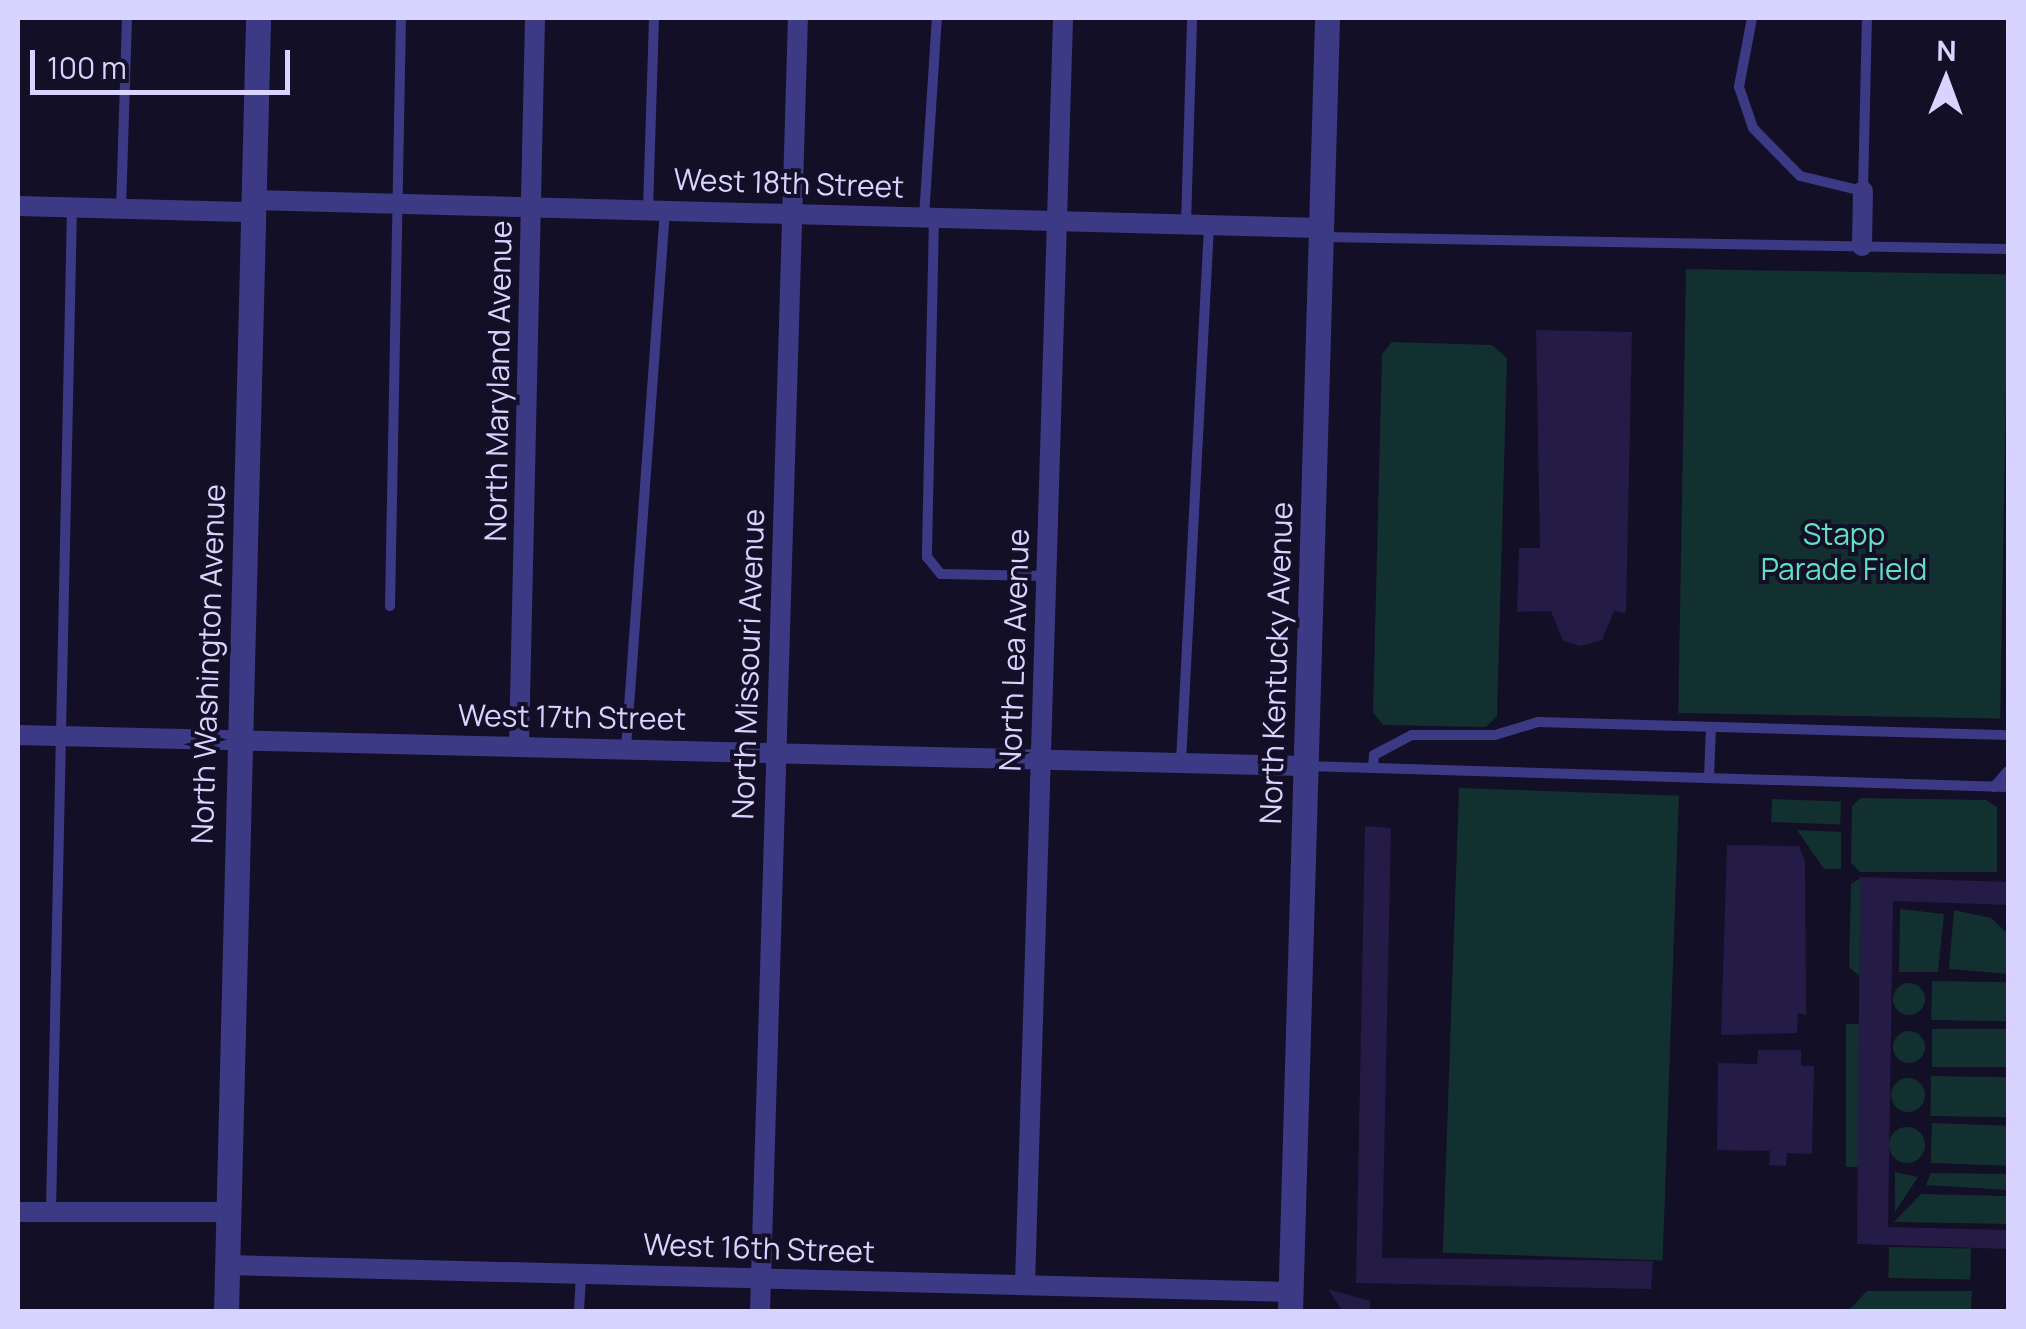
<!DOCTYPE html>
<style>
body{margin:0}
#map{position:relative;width:2026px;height:1329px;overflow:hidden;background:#130f26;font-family:Manrope,sans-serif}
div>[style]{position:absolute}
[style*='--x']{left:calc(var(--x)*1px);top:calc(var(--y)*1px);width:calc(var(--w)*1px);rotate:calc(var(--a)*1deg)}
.green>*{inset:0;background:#12302f;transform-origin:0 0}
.round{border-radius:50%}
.building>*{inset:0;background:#241b47}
.service>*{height:10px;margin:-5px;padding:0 5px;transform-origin:5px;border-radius:5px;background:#3d3a85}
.minor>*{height:20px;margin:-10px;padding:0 10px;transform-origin:10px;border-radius:10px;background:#3d3a85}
.tertiary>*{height:25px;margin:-12.5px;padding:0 12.5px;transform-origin:12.5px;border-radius:12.5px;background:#3d3a85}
span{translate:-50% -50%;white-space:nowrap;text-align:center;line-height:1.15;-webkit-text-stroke:8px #130f26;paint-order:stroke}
.street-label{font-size:30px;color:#d9d4ff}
.park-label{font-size:30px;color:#5fe0c0}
.frame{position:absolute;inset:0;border:20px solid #d9d4ff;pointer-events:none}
.north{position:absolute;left:1896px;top:30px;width:100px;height:100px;-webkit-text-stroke:8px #130f26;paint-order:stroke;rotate:1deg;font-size:28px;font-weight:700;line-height:40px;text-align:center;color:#d9d4ff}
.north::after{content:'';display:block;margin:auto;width:35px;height:45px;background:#d9d4ff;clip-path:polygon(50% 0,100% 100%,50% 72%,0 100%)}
.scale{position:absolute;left:30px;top:50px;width:260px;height:45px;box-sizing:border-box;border:5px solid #d9d4ff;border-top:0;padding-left:12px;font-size:30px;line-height:35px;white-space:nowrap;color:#d9d4ff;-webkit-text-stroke:8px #130f26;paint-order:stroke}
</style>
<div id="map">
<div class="green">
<i style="left:1686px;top:269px;width:322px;height:444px;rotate:1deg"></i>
<i style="clip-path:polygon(1392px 342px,1492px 345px,1507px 358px,1497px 716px,1486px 727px,1383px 725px,1373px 712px,1382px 354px)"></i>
<i style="left:1459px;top:788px;width:220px;height:465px;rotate:2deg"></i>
<i style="clip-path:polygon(1861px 798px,1986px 800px,1997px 807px,1997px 872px,1860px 872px,1851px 863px,1852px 806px)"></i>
<i style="left:1772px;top:799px;width:69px;height:23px;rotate:2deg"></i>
<i style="clip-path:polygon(1797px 830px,1841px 832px,1841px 869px,1824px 869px)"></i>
<i style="clip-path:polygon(1862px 877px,1876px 878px,1872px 987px,1849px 967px,1851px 884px)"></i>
<i style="clip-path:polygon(1900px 909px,1944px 914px,1938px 972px,1899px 972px)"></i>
<i style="clip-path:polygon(1954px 910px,1991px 918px,2008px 934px,2008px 974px,1949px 969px)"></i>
<i style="left:1932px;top:981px;width:76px;height:39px;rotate:1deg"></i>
<i class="round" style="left:1893px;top:983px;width:32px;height:32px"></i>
<i style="left:1859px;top:1024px;width:143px;height:13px;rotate:90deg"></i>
<i style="left:1932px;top:1029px;width:76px;height:38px"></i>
<i class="round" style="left:1893px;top:1031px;width:32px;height:32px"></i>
<i style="left:1931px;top:1076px;width:77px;height:40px;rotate:1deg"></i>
<i class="round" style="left:1891px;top:1078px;width:34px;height:34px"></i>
<i style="left:1932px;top:1123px;width:76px;height:40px;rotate:2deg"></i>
<i class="round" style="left:1889px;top:1127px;width:36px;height:36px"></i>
<i style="clip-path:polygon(1895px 1172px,1918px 1177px,1895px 1212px)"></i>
<i style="clip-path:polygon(2008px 1174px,2008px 1190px,1926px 1185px,1931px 1173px)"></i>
<i style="clip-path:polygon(1921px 1194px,2008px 1196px,2008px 1224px,1894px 1222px)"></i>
<i style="left:1889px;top:1247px;width:82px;height:31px;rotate:1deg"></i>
<i style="clip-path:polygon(1867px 1291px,1972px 1291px,1971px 1311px,1848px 1311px)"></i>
</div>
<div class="building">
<i style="clip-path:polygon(1536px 330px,1632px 332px,1626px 613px,1614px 611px,1602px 640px,1581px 646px,1563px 641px,1551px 611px,1517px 612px,1519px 548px,1540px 548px)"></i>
<i style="clip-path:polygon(1365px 826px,1391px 828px,1382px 1258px,1653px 1261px,1651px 1289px,1356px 1283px)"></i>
<i style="clip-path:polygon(1727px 845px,1799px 846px,1805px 861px,1806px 1015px,1798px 1013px,1797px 1033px,1721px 1035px)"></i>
<i style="clip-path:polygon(1860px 877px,2008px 882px,2008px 905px,1893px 901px,1888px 1227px,2008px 1230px,2008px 1249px,1857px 1244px)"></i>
<i style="clip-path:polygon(1758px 1050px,1801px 1050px,1801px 1066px,1814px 1066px,1812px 1154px,1787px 1153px,1786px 1166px,1769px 1165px,1770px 1151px,1717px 1150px,1718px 1063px,1757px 1064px)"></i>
<i style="clip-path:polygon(1328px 1289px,1370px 1301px,1370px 1312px,1343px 1312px)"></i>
</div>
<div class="service">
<i style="--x:1752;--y:18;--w:70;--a:100.7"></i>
<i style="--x:1739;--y:87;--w:43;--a:71.1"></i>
<i style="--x:1753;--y:128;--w:67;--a:45.6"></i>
<i style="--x:1800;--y:176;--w:65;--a:13.4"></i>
<i style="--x:1863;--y:191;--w:173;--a:-88.7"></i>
<i style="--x:121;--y:209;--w:191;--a:-88.2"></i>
<i style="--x:648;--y:209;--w:191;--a:-88.2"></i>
<i style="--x:924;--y:217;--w:199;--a:-86.3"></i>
<i style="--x:934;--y:217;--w:340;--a:91.2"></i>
<i style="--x:927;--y:557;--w:22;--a:51"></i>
<i style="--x:941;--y:574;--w:105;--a:1.1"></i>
<i style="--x:1186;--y:224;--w:206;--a:-88.3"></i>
<i style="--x:1323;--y:237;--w:685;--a:1"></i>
<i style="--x:390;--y:606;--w:588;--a:-88.93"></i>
<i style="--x:626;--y:748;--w:538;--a:-85.85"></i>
<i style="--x:1181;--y:762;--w:537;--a:-87.01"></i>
<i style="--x:1306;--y:766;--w:702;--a:1.71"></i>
<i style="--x:1373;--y:768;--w:13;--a:-86"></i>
<i style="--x:1374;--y:755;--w:43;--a:-27.8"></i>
<i style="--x:1412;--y:735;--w:83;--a:0"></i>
<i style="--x:1495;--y:735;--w:45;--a:-16.8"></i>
<i style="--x:1538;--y:722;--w:470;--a:1.6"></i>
<i style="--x:1709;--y:778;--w:51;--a:-87.8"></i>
<i style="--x:1994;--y:787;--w:21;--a:-49"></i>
<i style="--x:51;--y:1211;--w:1004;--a:-88.8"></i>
<i style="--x:579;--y:1312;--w:38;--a:-87"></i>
</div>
<div class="minor">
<i style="--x:253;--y:200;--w:1069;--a:1.5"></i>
<i style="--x:18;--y:206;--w:235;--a:1.5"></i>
<i style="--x:1862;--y:246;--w:55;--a:-89"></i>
<i style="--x:18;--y:735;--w:1287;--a:1.38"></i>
<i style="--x:519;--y:746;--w:728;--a:-88.74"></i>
<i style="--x:18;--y:1212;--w:209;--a:0"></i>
<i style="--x:227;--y:1265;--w:1063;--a:1.45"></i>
<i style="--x:1025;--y:1285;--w:1268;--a:-88.28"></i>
<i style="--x:760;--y:1312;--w:1295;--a:-88.32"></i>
</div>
<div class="tertiary">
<i style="--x:226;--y:1312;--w:1294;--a:-88.58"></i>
<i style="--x:1290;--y:1312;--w:1295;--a:-88.36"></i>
</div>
<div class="street-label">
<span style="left:789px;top:183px;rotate:2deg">West 18th Street</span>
<span style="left:498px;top:381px;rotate:-89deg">North Maryland Avenue</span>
<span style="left:1014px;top:650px;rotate:-88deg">North Lea Avenue</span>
<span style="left:1276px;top:663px;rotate:-88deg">North Kentucky Avenue</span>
<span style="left:208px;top:664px;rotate:-88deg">North Washington Avenue</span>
<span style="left:748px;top:664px;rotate:-88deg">North Missouri Avenue</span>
<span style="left:572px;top:717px;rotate:1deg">West 17th Street</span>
<span style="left:759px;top:1248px;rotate:2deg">West 16th Street</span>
</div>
<div class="park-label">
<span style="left:1844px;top:551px">Stapp<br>Parade Field</span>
</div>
<div class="frame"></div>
<div class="north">N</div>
<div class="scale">100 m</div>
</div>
